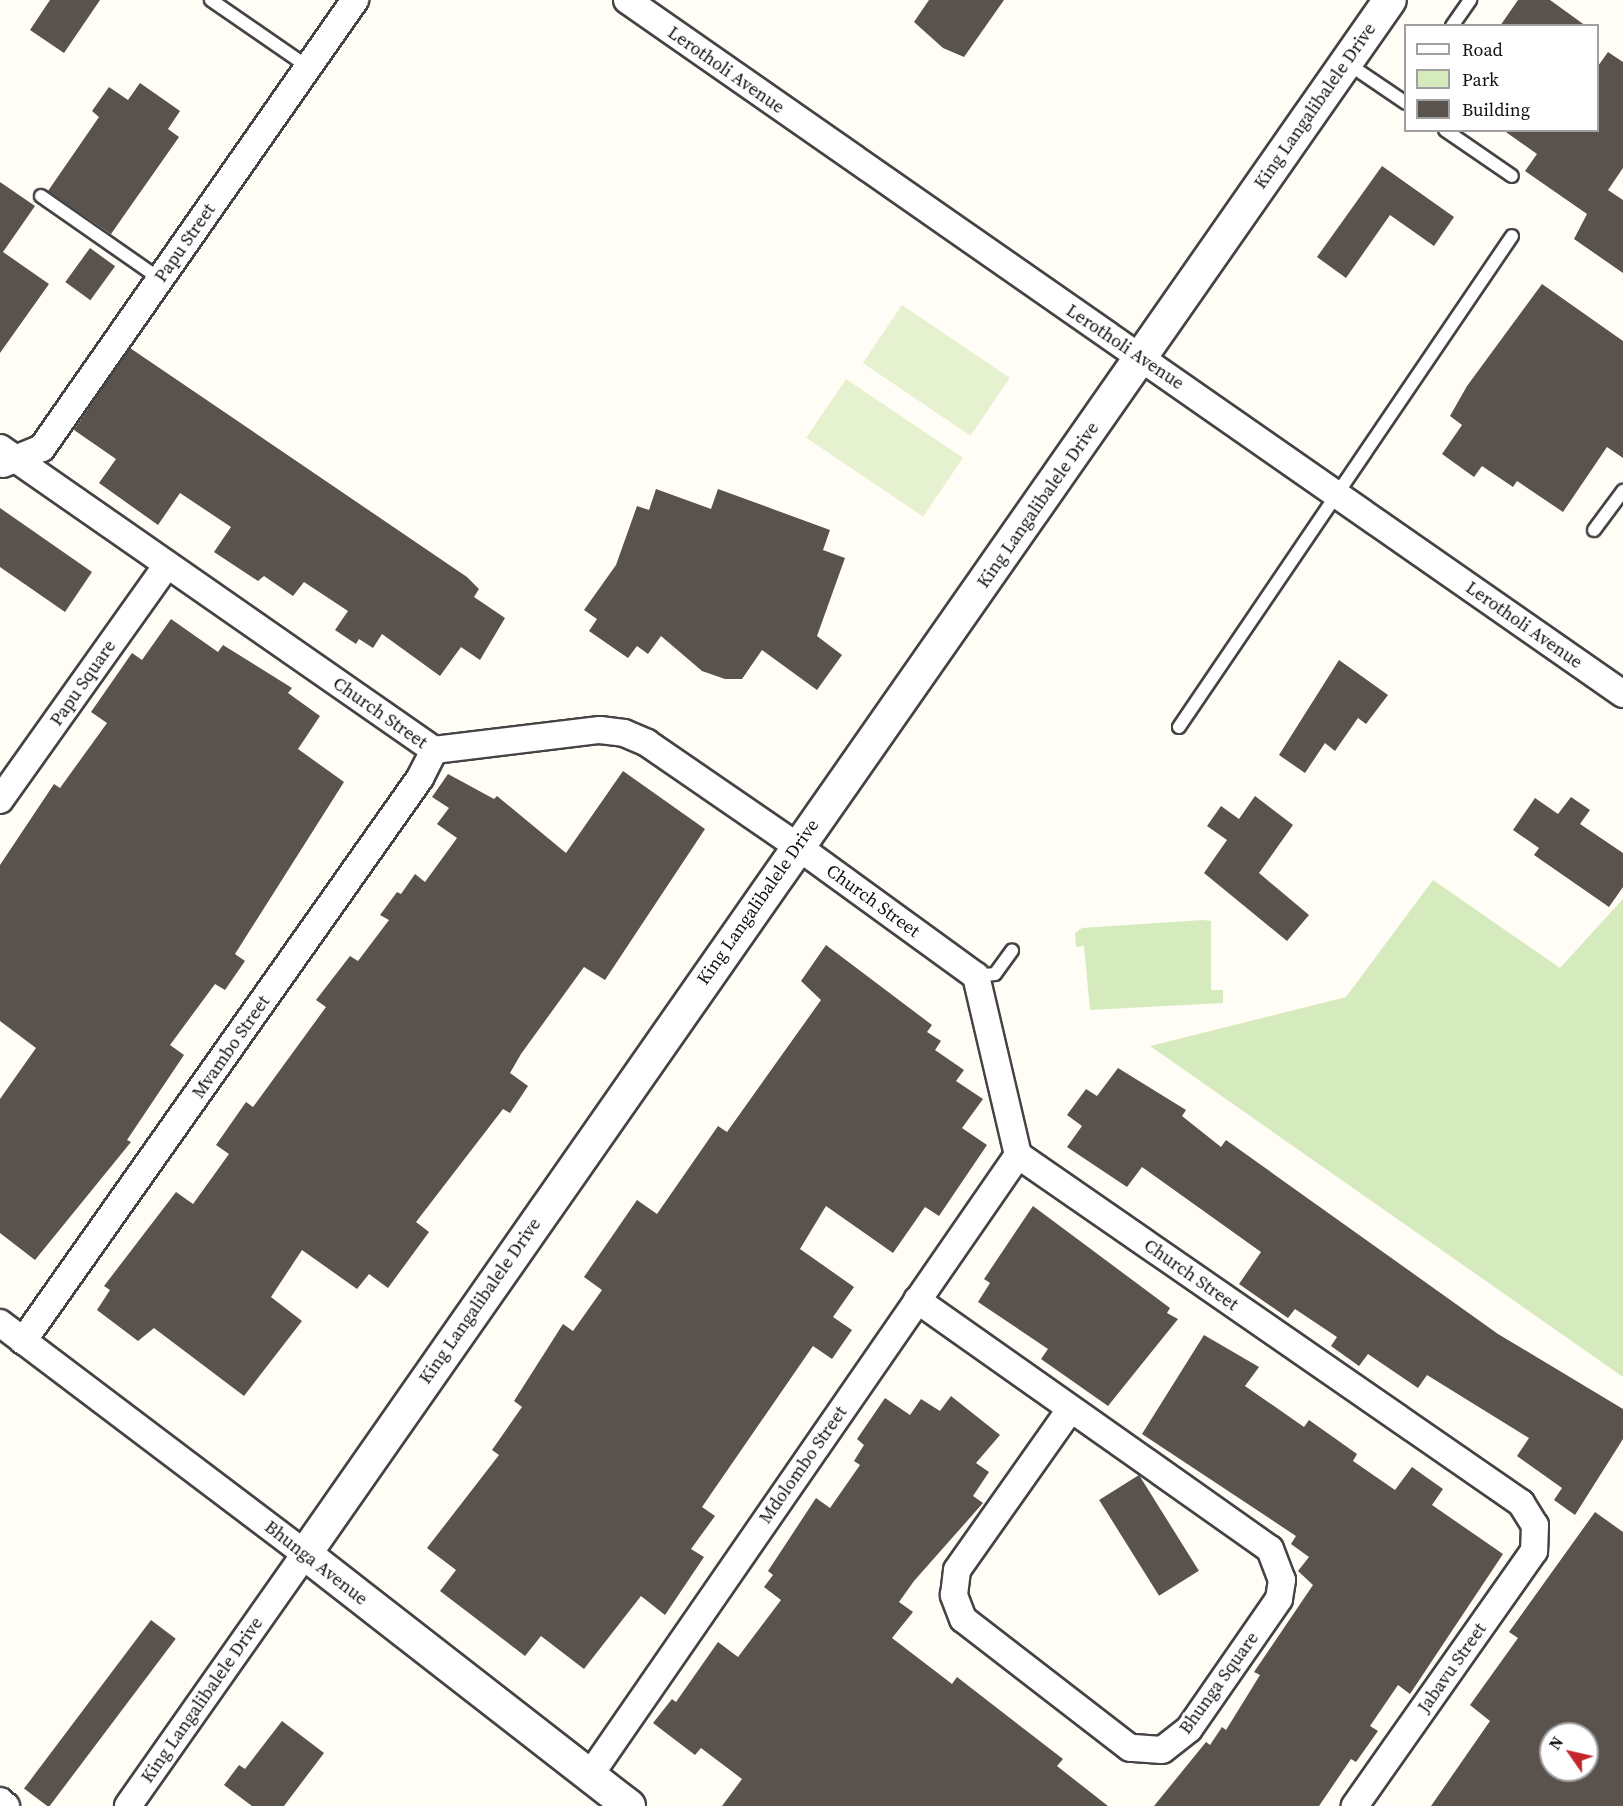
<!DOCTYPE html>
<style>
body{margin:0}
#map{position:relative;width:1623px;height:1806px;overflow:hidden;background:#fffdf5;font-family:"Source Serif 4",serif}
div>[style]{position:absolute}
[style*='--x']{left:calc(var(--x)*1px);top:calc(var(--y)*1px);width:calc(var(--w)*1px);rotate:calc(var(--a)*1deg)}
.green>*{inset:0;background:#d5ebbd}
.pitch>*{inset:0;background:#e6f2cf;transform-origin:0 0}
.building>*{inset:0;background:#5a524d;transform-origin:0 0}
.roads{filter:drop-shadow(2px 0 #444) drop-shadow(-2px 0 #444) drop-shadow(0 2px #444) drop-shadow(0 -2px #444)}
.service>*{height:12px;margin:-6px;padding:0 6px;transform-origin:6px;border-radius:6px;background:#fff}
.minor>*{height:26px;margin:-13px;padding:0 13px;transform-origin:13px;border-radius:13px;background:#fff}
.tertiary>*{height:32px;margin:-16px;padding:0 16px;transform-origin:16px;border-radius:16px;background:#fff}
span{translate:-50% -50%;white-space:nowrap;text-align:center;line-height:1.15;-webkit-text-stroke:6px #fff;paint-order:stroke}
.street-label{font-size:18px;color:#111}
.legend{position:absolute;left:1404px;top:24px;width:195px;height:108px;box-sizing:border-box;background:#fff;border:2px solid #a0a0a0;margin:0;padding:8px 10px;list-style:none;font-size:18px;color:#111}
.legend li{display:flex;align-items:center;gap:12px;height:30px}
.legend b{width:30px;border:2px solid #a0a0a0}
.north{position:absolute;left:1539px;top:1722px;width:60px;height:60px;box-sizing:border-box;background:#fff;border:2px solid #a0a0a0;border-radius:50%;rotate:304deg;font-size:16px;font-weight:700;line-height:24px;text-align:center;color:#111}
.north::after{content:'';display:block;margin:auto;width:21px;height:27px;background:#c4262e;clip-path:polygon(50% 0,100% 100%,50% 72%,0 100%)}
</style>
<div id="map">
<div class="green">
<i style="clip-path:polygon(1433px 880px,1560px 968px,1623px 899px,1623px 1377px,1150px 1046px,1346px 997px)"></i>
<i style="clip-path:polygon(1203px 920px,1211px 921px,1211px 990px,1223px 990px,1223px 1003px,1090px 1010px,1084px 946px,1076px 947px,1075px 933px,1082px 928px)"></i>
</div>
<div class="pitch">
<i style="left:902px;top:305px;width:130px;height:70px;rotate:34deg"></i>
<i style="left:846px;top:379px;width:141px;height:71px;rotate:34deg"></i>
</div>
<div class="building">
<i style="clip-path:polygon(50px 0,100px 0,64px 53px,30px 30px)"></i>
<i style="clip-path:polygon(929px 0,1004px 0,964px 57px,943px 48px,914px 22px)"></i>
<i style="clip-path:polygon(1518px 0,1550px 0,1586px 26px,1500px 26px)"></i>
<i style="clip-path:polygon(1608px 52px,1623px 62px,1623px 168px,1608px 190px,1623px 200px,1623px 273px,1574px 239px,1587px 214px,1525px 171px,1537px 154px,1503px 130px,1598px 130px,1598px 66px)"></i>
<i style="clip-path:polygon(140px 83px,180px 111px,168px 129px,179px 137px,111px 234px,48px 191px,99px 117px,92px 111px,109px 87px,128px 100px)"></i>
<i style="clip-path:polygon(1382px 166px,1454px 217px,1434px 246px,1390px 215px,1346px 278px,1317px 257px)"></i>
<i style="clip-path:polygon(0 182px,35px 206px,3px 252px,49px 284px,0 353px)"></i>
<i style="left:90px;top:248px;width:31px;height:42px;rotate:36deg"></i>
<i style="clip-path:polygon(1542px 284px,1623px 341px,1623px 458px,1607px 447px,1563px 512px,1517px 481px,1513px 487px,1482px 466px,1474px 477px,1442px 454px,1462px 425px,1450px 416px,1467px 386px)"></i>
<i style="clip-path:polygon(130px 348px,467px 577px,479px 589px,474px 597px,505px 618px,480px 660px,461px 647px,440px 676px,382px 634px,373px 648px,359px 639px,356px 644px,335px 630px,348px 611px,304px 582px,293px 596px,264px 576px,258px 581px,214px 552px,231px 527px,180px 493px,158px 525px,99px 483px,116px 459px,74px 430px)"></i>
<i style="clip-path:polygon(656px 489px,711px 509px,718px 489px,830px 530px,823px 550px,845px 558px,817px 636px,842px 655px,817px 690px,762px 650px,742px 679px,725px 679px,702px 671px,661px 636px,648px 654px,637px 646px,628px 658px,589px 631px,597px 619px,584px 610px,616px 565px,637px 506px,649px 510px)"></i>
<i style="clip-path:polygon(0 508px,92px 572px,65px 612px,0 567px)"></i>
<i style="clip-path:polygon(171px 619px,218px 652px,223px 645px,292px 688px,288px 693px,320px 716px,298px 749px,344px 782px,235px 954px,245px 961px,225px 990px,215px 984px,170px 1045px,184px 1055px,127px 1140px,131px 1142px,35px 1260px,0 1233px,0 1099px,36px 1048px,0 1021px,0 865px,54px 784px,60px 788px,107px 723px,91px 712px,132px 653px,142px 660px)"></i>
<i style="clip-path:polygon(1339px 660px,1388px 695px,1366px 724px,1358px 718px,1335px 751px,1325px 743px,1305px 773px,1279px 755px)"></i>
<i style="clip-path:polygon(623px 771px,705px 829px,605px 980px,584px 967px,521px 1054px,510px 1073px,528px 1086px,510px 1113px,503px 1109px,416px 1222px,429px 1232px,388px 1288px,369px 1274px,357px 1289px,302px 1250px,271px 1297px,302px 1321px,244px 1396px,154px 1328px,138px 1341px,97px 1310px,110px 1290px,104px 1286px,176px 1192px,193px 1204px,229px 1154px,216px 1145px,246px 1102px,253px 1107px,326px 1007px,316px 1000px,350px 956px,358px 961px,389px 920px,380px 915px,397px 892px,401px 894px,415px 874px,425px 882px,457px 838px,437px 824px,449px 808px,432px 797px,448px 774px,494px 799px,497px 796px,566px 853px)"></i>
<i style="clip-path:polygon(1255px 796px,1293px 825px,1259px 873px,1309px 915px,1287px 941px,1204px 873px,1227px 840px,1207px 826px,1221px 806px,1239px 819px)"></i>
<i style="clip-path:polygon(1571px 797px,1590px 810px,1580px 824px,1623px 853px,1623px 887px,1609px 907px,1534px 855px,1539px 848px,1513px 830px,1535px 798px,1558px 814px)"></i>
<i style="clip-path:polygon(826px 945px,932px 1025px,927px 1032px,941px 1041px,935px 1050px,964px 1070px,956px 1081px,983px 1099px,962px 1128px,987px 1145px,939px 1216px,925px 1207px,893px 1253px,826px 1206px,800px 1249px,854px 1287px,833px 1317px,852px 1330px,832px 1359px,813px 1346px,702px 1507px,715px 1516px,691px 1549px,704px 1557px,665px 1615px,641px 1596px,584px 1669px,541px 1636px,525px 1656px,440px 1591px,456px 1570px,427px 1548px,499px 1455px,492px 1450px,522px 1407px,514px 1401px,563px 1324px,573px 1331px,602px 1290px,584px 1277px,637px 1200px,657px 1214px,718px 1126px,727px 1132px,821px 1000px,801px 981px)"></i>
<i style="clip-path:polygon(1118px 1068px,1186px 1110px,1182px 1116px,1221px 1147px,1226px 1140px,1498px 1334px,1623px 1409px,1623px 1439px,1575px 1515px,1554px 1500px,1562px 1488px,1517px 1456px,1529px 1438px,1427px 1375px,1418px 1388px,1368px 1354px,1359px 1366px,1331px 1346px,1337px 1337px,1295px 1309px,1288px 1318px,1239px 1284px,1261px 1252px,1142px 1167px,1127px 1187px,1067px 1147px,1082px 1126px,1067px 1115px,1086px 1089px,1097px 1096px)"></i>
<i style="clip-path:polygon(1033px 1206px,1170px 1308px,1167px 1313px,1178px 1319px,1108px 1406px,1041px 1359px,1048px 1349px,978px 1302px,990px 1283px,984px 1279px)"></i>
<i style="clip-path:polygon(1204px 1335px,1259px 1367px,1245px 1386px,1304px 1427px,1309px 1420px,1357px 1454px,1353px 1461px,1395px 1490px,1412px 1467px,1443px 1489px,1432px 1505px,1503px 1554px,1410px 1694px,1398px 1685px,1370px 1726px,1378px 1731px,1356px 1762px,1351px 1759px,1319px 1806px,1154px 1806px,1206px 1742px,1210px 1745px,1222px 1727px,1226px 1730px,1260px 1675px,1254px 1672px,1313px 1585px,1298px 1571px,1309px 1557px,1291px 1544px,1296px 1536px,1142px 1434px)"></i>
<i style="clip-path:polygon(951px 1396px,1000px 1435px,976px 1463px,989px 1472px,973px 1496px,983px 1503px,914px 1581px,899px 1602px,913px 1612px,892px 1638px,952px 1684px,957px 1677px,1063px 1759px,1057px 1766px,1108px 1806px,722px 1806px,742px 1779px,701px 1748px,695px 1755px,653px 1723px,672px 1699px,676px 1702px,718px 1642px,738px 1657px,781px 1600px,764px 1587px,773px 1575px,768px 1571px,816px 1498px,830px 1508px,860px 1465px,854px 1461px,864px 1445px,857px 1439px,885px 1398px,910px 1415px,921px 1399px,940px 1411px)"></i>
<i style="left:1139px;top:1475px;width:113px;height:47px;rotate:58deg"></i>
<i style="clip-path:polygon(evenodd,1595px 1512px,1623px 1532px,1623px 1806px,1431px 1806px,1490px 1721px,1470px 1705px,1518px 1638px,1509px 1632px,1595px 1512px,1551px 1734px,1587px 1734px,1587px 1770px,1551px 1770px,1551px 1734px)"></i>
<i style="left:151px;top:1620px;width:31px;height:211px;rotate:37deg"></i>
<i style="clip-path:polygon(282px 1721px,324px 1753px,284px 1806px,252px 1806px,224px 1785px,239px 1765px,245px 1769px)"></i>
</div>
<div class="roads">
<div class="service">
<i style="--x:211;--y:0;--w:118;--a:34.6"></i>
<i style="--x:1452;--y:26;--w:32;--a:-55"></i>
<i style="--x:1347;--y:63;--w:71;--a:34.1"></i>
<i style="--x:1445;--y:130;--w:81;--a:34.5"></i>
<i style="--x:41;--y:196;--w:145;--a:34.9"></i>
<i style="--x:1594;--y:530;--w:49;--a:-53.4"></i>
<i style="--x:1179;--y:727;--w:593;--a:-55.85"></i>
<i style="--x:976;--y:976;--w:19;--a:-6"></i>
<i style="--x:995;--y:974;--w:29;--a:-54"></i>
</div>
<div class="minor">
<i style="--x:627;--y:0;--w:1214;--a:34.87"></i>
<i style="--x:0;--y:448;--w:529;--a:34.83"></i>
<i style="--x:434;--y:750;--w:167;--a:-6.9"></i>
<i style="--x:600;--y:730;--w:24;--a:7"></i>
<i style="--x:624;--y:733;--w:25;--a:23"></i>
<i style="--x:647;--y:743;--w:182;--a:34.5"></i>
<i style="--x:797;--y:846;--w:221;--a:36"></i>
<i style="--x:976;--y:976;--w:184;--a:76.8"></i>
<i style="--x:1018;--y:1155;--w:612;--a:34.68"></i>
<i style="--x:1521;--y:1503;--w:26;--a:58"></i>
<i style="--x:1535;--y:1525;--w:26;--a:92"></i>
<i style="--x:1534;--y:1551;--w:312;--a:125.1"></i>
<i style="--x:3;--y:464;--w:42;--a:-22.3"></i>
<i style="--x:42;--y:448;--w:547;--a:-55.06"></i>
<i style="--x:0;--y:800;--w:287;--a:-54.6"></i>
<i style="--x:917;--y:1300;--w:432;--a:35.2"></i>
<i style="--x:1270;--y:1549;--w:33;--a:69"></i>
<i style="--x:1282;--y:1580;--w:19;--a:99"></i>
<i style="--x:1279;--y:1599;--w:158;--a:124.7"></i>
<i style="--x:1189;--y:1729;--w:34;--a:142"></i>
<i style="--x:1162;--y:1750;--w:32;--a:-176"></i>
<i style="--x:1130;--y:1748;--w:211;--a:-142.3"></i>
<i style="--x:963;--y:1619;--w:26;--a:-111"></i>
<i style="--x:954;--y:1595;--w:25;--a:-83"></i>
<i style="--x:957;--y:1570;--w:196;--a:-54.8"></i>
<i style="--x:0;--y:1323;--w:383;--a:37.1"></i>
<i style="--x:305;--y:1554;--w:308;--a:125.1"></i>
<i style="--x:23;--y:1341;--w:689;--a:-54.81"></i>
<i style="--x:420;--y:778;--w:31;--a:-63"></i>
<i style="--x:590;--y:1775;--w:753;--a:-55.38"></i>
<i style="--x:0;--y:1801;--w:8;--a:40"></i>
</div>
<div class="tertiary">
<i style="--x:629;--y:1806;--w:410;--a:-142.1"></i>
<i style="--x:305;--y:1554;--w:1895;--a:-55.08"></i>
</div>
</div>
<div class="street-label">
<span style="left:726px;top:70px;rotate:35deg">Lerotholi Avenue</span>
<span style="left:1315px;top:106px;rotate:-55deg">King Langalibalele Drive</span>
<span style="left:185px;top:243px;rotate:-55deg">Papu Street</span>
<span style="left:1125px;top:347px;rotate:34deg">Lerotholi Avenue</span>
<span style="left:1038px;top:505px;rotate:-55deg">King Langalibalele Drive</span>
<span style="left:1524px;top:625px;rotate:35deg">Lerotholi Avenue</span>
<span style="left:83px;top:683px;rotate:-55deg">Papu Square</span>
<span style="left:380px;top:713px;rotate:35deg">Church Street</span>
<span style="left:873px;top:901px;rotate:36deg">Church Street</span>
<span style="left:758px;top:902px;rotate:-55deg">King Langalibalele Drive</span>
<span style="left:231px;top:1047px;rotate:-55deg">Mvambo Street</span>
<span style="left:1191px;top:1275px;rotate:35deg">Church Street</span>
<span style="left:480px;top:1301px;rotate:-55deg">King Langalibalele Drive</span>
<span style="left:803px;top:1465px;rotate:-55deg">Mdolombo Street</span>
<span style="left:316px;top:1563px;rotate:38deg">Bhunga Avenue</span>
<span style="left:1452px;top:1668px;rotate:-55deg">Jabavu Street</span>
<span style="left:1219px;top:1683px;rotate:-54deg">Bhunga Square</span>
<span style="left:202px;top:1700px;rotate:-55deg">King Langalibalele Drive</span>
</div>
<ul class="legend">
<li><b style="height:8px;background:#fff"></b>Road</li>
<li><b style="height:16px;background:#d5ebbd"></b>Park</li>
<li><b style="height:16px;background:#5a524d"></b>Building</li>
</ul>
<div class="north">N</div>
</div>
